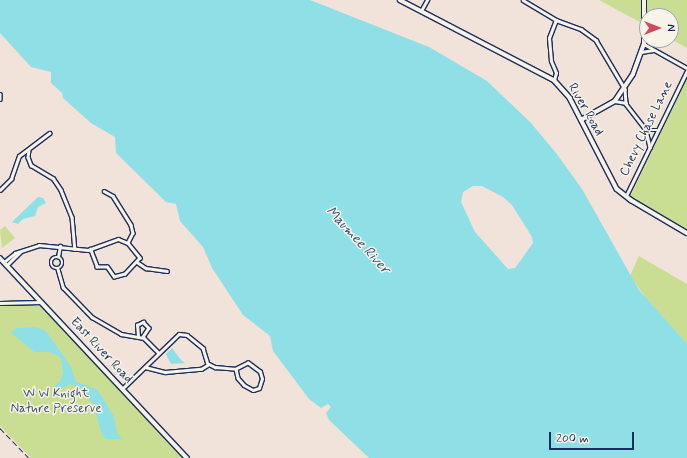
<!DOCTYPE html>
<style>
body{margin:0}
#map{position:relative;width:687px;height:458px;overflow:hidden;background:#f1e3d9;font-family:Mynerve,sans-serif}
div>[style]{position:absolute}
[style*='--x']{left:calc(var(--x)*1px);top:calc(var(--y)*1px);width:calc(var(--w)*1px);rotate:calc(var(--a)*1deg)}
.green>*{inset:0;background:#cade93}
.water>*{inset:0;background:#8ee0e6}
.roads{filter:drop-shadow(1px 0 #1b2f5e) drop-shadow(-1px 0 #1b2f5e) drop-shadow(0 1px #1b2f5e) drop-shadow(0 -1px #1b2f5e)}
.street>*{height:2.5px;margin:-1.25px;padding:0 1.25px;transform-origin:1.25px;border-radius:1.25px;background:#f7f3e8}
.street>.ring{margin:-1.25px;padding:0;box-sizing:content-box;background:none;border:2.5px solid #f7f3e8;border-radius:50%}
.secondary>*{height:3.5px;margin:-1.75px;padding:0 1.75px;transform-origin:1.75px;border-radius:1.75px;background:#f7f3e8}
.rail>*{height:1px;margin-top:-0.5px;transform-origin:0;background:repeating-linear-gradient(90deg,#1b2f5e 0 6px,transparent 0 9px)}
span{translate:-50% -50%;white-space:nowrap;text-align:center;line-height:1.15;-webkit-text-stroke:3px #f7f3e8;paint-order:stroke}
.street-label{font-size:13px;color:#1b2f5e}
.park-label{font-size:13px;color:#3e5269}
.water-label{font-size:14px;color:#325279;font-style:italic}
.north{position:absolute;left:639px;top:8px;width:40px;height:40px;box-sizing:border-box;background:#f7f3e8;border:1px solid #9fa5b1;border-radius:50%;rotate:90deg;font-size:11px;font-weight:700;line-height:16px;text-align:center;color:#1b2f5e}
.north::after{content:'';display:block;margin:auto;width:14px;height:18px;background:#d1495b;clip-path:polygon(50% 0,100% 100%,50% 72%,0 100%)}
.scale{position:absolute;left:549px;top:432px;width:85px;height:18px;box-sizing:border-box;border:2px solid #1b2f5e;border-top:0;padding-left:5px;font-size:12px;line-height:14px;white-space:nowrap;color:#1b2f5e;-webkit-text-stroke:3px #f7f3e8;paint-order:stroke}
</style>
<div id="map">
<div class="green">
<i style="clip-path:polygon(599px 0,687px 0,687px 48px,671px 39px,671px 16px,647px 16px,647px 26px)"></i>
<i style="clip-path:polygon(687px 79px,687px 230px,630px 197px)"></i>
<i style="clip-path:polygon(5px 226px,15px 238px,2px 248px,0 230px)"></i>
<i style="clip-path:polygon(639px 256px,687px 284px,687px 344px,648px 301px,630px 276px)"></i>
<i style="clip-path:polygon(0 305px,40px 305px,184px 458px,31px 458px,0 426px)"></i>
</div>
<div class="water">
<i style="clip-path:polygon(evenodd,0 0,310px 0,429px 47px,487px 81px,531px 123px,556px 153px,582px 189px,639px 290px,687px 344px,687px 458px,369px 458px,329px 420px,326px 413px,331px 407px,328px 404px,321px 408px,309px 399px,273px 351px,270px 336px,243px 315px,212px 268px,203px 247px,180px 221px,176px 204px,166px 202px,116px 153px,115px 137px,91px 123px,63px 98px,62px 93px,51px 83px,51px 72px,31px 67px,0 33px,0 0,473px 186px,482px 186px,503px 197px,512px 205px,532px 237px,533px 243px,515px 268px,508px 269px,475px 232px,461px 202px,463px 192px,473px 186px)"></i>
<i style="clip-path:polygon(38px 197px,43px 198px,46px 203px,38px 207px,35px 216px,23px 219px,18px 224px,12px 222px)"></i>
<i style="clip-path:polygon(35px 327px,43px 329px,48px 334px,71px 367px,76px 382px,96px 389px,101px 395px,114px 417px,117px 433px,122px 439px,106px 439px,102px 435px,93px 404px,79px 388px,70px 384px,54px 392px,53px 387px,60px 381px,63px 373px,61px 359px,58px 356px,49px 352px,34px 352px,10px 332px,17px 328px)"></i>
<i style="clip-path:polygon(172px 348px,181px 360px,185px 363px,171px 364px,166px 354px)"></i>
</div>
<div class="roads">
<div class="street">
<i style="--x:523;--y:0;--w:39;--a:31"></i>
<i style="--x:556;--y:20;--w:27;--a:20"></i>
<i style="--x:581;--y:29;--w:19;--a:36"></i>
<i style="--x:596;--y:40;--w:57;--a:59.4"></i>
<i style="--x:625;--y:89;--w:15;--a:86"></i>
<i style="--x:626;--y:104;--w:33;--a:52"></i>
<i style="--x:646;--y:130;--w:18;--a:77"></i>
<i style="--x:421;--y:11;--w:13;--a:-61"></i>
<i style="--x:644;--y:44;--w:49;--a:29.2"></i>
<i style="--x:641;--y:52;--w:12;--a:-9"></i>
<i style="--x:554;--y:80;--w:7;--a:-74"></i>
<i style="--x:556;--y:73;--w:13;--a:-113"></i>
<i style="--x:551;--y:61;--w:23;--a:-95"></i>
<i style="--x:549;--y:38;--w:19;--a:-69"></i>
<i style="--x:0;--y:94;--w:5;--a:90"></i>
<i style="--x:615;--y:101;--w:11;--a:10"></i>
<i style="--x:646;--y:130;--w:12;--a:0"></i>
<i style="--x:29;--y:150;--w:7;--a:98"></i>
<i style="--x:28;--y:157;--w:9;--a:69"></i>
<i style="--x:31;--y:165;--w:26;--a:31"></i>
<i style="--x:53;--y:178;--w:14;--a:56"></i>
<i style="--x:61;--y:190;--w:29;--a:68"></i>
<i style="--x:72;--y:217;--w:32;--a:85"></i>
<i style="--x:0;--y:190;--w:16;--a:-45"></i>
<i style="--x:11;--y:179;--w:24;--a:-71"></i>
<i style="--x:19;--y:156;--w:38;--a:-37"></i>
<i style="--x:104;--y:191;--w:10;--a:29"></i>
<i style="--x:113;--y:196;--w:34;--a:58"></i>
<i style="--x:131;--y:225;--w:8;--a:76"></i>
<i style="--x:133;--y:233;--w:11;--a:117"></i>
<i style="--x:626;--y:196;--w:139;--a:-64"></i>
<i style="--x:58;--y:257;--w:11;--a:-80"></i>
<i class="ring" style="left:51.5px;top:257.5px;width:8.5px;height:8.5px"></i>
<i style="--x:4;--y:262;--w:14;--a:-39"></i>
<i style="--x:15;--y:253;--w:25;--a:-18"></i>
<i style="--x:39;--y:245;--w:49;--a:5.8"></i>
<i style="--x:88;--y:250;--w:32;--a:-20"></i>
<i style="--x:118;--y:239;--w:11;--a:22"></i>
<i style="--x:128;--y:243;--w:19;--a:51"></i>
<i style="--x:140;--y:258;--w:22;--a:133"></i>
<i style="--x:125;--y:274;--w:11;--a:165"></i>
<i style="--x:114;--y:277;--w:12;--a:-125"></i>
<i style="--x:107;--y:267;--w:10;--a:180"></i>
<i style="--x:97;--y:267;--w:19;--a:-111"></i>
<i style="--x:137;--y:262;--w:11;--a:34"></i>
<i style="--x:146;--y:268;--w:21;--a:8"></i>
<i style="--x:7;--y:265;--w:18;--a:-45"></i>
<i style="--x:58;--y:269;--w:19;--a:74"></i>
<i style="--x:63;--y:287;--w:42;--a:46"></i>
<i style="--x:92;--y:317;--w:34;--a:30"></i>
<i style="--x:121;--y:334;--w:23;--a:10"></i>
<i style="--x:144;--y:338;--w:21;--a:45"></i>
<i style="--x:0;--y:303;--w:41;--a:-1.4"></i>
<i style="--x:138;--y:336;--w:11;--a:-95"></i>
<i style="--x:137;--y:325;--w:7;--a:-27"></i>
<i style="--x:143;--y:322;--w:8;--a:45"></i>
<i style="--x:149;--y:328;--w:11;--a:124"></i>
<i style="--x:145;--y:367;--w:21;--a:14"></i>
<i style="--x:165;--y:372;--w:36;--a:-5"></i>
<i style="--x:201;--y:369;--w:9;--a:-32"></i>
<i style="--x:209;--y:364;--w:7;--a:27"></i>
<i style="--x:215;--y:367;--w:21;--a:5"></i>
<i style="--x:236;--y:369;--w:9;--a:77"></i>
<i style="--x:238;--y:378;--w:9;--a:49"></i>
<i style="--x:244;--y:385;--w:10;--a:29"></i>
<i style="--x:253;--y:390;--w:6;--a:-18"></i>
<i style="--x:259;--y:388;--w:9;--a:-72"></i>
<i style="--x:262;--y:379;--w:7;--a:-106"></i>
<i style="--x:260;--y:372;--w:15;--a:-143"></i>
<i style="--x:248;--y:363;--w:13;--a:153"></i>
<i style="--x:122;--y:389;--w:79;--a:-44"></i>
<i style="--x:179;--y:334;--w:8;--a:7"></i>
<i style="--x:187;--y:335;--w:21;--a:39"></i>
<i style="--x:203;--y:348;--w:17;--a:73"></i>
</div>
<div class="secondary">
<i style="--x:400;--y:0;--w:174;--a:27.5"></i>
<i style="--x:554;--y:80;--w:24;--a:48"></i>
<i style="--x:570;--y:98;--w:102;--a:62.7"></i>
<i style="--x:617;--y:189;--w:18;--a:38"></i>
<i style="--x:631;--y:200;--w:65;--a:30.5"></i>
<i style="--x:581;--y:120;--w:39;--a:-29"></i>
<i style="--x:615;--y:101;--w:32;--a:-56"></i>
<i style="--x:633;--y:74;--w:32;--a:-70"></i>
<i style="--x:644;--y:44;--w:44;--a:-90"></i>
<i style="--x:0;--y:258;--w:274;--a:46.9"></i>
</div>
</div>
<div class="rail">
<i style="--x:0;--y:428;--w:42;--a:46"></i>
</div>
<div class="street-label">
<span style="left:585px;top:110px;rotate:60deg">River Road</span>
<span style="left:647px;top:129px;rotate:-64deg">Chevy Chase Lane</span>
<span style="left:101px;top:351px;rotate:47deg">East River Road</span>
</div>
<div class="park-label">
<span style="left:56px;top:402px">W W Knight<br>Nature Preserve</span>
</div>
<div class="water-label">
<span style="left:358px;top:240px;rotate:47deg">Maumee River</span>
</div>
<div class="north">N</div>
<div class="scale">200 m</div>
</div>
